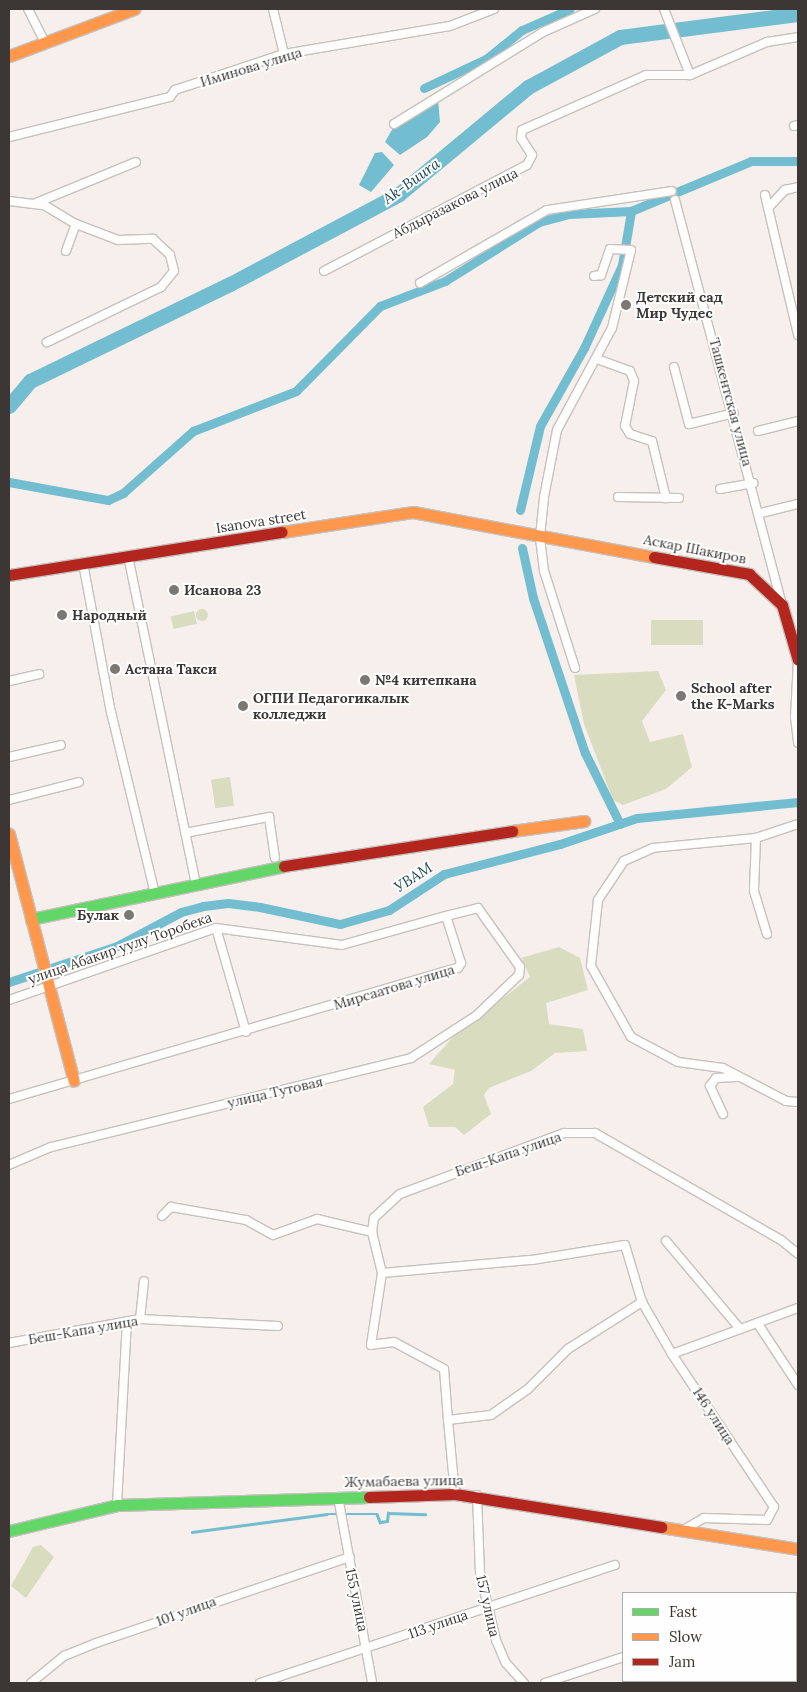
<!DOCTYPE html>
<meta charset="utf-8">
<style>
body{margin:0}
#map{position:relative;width:807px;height:1692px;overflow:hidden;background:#f6efeb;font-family:Lora,serif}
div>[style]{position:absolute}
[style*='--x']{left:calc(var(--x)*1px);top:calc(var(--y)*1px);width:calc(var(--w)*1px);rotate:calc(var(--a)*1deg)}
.green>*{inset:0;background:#d9dcbe;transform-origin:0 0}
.round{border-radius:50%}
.water>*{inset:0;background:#72bdcf}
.stream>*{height:2.5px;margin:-1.25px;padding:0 1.25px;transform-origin:1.25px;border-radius:1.25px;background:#72bdcf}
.canal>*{height:9px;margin:-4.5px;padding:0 4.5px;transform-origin:4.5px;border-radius:4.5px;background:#72bdcf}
.river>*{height:15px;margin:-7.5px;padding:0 7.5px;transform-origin:7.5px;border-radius:7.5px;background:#72bdcf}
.roads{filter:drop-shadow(1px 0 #c6c1be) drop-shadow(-1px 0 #c6c1be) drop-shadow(0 1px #c6c1be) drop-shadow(0 -1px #c6c1be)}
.street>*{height:8px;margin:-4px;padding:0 4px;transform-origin:4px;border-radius:4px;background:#fefdfc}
.fast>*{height:11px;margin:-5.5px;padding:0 5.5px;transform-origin:5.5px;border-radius:5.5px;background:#63d668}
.slow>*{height:11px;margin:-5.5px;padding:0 5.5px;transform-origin:5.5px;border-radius:5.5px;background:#ff974d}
.jam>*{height:11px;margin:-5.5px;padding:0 5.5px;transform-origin:5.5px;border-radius:5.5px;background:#b3261e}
.dots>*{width:14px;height:14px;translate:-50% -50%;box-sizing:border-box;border:2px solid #fefefe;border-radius:50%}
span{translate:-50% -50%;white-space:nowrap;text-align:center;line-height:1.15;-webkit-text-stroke:4px #fefefe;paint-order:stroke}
.street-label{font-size:14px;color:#3c3734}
.poi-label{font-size:14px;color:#3c3734;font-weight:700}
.left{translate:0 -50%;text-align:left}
.right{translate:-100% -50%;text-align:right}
.water-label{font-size:15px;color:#194854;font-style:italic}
.frame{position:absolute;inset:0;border:10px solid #3c3734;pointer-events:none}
.legend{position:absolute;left:622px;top:1592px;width:175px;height:90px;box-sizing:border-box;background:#fefefe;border:1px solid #b0aead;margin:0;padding:6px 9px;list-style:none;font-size:15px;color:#3c3734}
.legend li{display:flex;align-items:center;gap:10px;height:25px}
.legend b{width:25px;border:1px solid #b0aead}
</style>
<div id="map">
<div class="green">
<i class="round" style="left:196px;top:609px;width:12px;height:12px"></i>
<i style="left:194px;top:611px;width:13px;height:24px;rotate:77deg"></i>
<i style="left:703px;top:620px;width:25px;height:52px;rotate:90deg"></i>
<i style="clip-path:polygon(658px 671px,666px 690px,642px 721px,650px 742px,683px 734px,692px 767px,666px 789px,623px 805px,613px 800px,584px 724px,574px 675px)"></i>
<i style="left:230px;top:777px;width:29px;height:19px;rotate:82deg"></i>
<i style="clip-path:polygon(559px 947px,580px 958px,588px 990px,546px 1003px,549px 1024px,583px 1029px,587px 1051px,555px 1053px,531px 1071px,489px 1088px,484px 1095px,491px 1114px,464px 1135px,455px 1127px,429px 1127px,423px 1107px,453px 1084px,455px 1070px,429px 1064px,453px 1037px,530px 977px,521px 958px)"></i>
<i style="clip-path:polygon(41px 1545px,54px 1557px,26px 1598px,11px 1586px,33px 1547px)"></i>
</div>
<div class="water">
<i style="clip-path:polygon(438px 99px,440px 122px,427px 137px,400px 155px,385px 142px,393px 128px)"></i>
<i style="clip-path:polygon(382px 152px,394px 165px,371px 192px,359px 185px,375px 153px)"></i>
</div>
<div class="stream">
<i style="--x:192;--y:1532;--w:136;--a:-7.6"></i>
<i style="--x:327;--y:1514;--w:50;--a:0"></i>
<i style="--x:377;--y:1514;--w:9;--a:69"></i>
<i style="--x:380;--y:1522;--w:7;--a:-8"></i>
<i style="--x:387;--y:1521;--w:8;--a:-83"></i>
<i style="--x:388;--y:1513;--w:37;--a:2"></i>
</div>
<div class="canal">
<i style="--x:424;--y:88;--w:68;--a:-25.1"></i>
<i style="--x:486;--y:59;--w:46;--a:-38.9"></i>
<i style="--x:522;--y:30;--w:52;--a:-23.6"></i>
<i style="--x:9;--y:482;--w:101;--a:10.3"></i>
<i style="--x:108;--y:500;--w:17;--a:-25"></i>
<i style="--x:123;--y:493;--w:94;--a:-41.5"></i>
<i style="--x:193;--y:431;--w:110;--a:-21.2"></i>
<i style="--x:296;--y:391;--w:120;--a:-45.3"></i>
<i style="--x:380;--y:306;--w:70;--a:-21"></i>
<i style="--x:445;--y:281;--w:111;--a:-32.1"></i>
<i style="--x:539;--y:222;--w:31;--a:-15"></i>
<i style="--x:569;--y:214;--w:62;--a:-2.8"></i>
<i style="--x:631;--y:211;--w:130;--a:-22.6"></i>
<i style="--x:751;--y:161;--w:47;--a:0"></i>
<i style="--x:520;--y:510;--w:86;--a:-76.6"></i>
<i style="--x:540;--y:426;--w:90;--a:-60.6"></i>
<i style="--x:584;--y:348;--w:91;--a:-65.4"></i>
<i style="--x:622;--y:265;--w:55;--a:-80.5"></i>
<i style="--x:522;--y:548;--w:51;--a:77.6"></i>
<i style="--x:533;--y:598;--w:163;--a:71.5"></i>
<i style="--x:585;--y:753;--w:79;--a:63.8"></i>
<i style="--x:9;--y:982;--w:114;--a:-18.4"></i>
<i style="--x:117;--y:946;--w:72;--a:-28"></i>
<i style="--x:181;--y:912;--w:23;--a:-15"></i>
<i style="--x:203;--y:906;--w:25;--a:-7"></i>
<i style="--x:228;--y:903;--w:32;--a:7"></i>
<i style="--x:260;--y:907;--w:82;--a:12"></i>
<i style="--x:340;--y:924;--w:51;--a:-15.9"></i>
<i style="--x:389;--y:910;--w:66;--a:-33.2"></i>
<i style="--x:444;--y:874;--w:120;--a:-14.5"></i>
<i style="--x:560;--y:844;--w:81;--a:-18.7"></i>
<i style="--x:637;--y:818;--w:162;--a:-5.7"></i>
</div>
<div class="river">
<i style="--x:9;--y:406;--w:33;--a:-50"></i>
<i style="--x:30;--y:381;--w:222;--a:-25.9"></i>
<i style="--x:230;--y:284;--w:191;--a:-28"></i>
<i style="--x:399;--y:194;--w:168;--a:-39.7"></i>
<i style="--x:528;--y:87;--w:105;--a:-28.5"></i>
<i style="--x:620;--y:37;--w:179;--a:-7.4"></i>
</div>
<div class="roads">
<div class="street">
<i style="--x:28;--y:9;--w:37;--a:63"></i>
<i style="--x:273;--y:9;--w:46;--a:76.3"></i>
<i style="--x:664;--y:9;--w:71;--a:68.5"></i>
<i style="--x:394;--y:124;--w:175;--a:-31.7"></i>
<i style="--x:543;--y:32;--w:57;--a:-23.9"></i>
<i style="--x:794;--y:126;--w:4;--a:-14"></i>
<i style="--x:9;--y:137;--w:166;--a:-14"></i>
<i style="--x:170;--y:97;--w:9;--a:-54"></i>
<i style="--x:175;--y:90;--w:115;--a:-18.3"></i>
<i style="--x:284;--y:54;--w:168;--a:-9.6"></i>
<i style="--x:450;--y:26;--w:47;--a:-21.1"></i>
<i style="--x:765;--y:195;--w:144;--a:76.7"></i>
<i style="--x:675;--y:200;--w:419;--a:75.2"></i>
<i style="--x:9;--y:201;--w:35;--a:7"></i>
<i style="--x:44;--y:205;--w:37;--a:31"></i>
<i style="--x:76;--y:224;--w:45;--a:20.9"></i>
<i style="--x:118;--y:240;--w:35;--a:-2"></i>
<i style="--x:153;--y:239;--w:23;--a:43"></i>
<i style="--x:170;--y:255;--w:16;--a:76"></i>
<i style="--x:174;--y:271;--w:21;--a:129"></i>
<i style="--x:161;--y:287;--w:127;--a:154.2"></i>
<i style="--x:36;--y:203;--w:108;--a:-22.3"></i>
<i style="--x:768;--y:208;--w:25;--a:-47"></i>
<i style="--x:785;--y:190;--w:13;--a:-13"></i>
<i style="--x:66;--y:251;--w:29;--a:-70"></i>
<i style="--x:324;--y:271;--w:229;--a:-27.6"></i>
<i style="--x:527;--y:165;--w:11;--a:-63"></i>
<i style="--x:532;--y:155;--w:20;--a:-123"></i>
<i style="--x:521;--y:138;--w:8;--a:-83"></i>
<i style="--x:522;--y:130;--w:136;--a:-23.9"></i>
<i style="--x:646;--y:75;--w:44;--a:0"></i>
<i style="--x:690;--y:75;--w:84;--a:-23.2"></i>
<i style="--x:767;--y:42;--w:31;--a:-9"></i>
<i style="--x:420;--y:283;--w:146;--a:-29.9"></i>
<i style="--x:547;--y:210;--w:126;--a:-8.6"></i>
<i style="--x:597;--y:359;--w:35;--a:20"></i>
<i style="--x:630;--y:371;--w:11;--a:68"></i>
<i style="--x:634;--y:381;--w:46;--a:101.3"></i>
<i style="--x:625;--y:426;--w:9;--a:58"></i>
<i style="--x:630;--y:434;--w:23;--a:18"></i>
<i style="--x:652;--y:441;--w:59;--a:76.2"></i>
<i style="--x:674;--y:367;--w:59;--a:75.3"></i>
<i style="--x:689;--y:424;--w:46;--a:-13.7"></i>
<i style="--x:758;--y:431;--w:41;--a:-14"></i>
<i style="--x:720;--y:489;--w:34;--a:-10"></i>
<i style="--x:618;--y:497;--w:61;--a:0.9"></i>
<i style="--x:761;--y:513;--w:38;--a:-14"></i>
<i style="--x:128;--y:556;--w:334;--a:78.3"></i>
<i style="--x:83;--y:563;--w:152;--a:79.4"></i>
<i style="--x:111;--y:712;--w:183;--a:76.4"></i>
<i style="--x:798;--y:660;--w:57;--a:93"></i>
<i style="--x:795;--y:717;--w:26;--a:83"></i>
<i style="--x:575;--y:668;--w:102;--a:-107.7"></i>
<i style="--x:544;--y:571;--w:35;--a:-97"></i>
<i style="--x:540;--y:536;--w:39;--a:-84"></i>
<i style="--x:544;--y:497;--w:68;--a:-79"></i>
<i style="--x:557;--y:430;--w:116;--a:-61.7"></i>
<i style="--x:612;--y:328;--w:80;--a:-76.3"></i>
<i style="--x:631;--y:250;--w:21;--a:-177"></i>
<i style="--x:610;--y:249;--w:28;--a:109"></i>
<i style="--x:601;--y:275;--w:7;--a:172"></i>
<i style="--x:9;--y:681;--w:31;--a:-13"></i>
<i style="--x:9;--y:757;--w:53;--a:-13"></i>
<i style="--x:9;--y:800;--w:72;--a:-14.4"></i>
<i style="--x:798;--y:824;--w:44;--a:161.6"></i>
<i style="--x:756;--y:838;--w:103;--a:174.5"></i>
<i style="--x:653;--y:848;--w:32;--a:156"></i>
<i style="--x:624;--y:861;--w:47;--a:123.7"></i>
<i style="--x:598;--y:900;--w:66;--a:96.1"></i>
<i style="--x:591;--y:966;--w:81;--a:60.6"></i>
<i style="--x:631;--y:1037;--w:53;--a:28"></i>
<i style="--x:678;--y:1062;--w:45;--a:7.6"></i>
<i style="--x:723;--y:1068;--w:71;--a:27.6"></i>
<i style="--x:786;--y:1101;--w:12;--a:5"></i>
<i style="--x:185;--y:833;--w:86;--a:-10.8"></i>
<i style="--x:269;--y:817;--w:41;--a:81.7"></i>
<i style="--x:756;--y:838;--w:53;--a:92.2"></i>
<i style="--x:754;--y:891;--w:45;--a:73.2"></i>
<i style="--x:216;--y:928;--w:108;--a:73.9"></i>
<i style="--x:9;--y:1000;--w:219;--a:-19.2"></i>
<i style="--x:216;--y:928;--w:127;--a:7.7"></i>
<i style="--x:342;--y:945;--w:108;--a:-15.6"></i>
<i style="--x:9;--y:1099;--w:468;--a:-16.3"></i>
<i style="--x:458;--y:968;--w:6;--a:-59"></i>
<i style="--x:461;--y:963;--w:49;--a:-107.7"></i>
<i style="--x:446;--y:916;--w:33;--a:-14"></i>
<i style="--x:478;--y:908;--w:72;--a:54.6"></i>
<i style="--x:520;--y:967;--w:8;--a:97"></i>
<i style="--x:519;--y:975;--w:58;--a:136.4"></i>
<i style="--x:477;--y:1015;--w:79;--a:146.9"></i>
<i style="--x:411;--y:1058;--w:371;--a:166.1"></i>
<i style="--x:51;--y:1147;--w:46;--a:156.8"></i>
<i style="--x:723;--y:1114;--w:31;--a:-115"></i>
<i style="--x:710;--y:1086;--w:10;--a:-53"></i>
<i style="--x:716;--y:1078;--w:21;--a:-3"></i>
<i style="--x:162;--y:1216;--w:13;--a:-45"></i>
<i style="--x:171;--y:1207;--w:42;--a:9.7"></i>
<i style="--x:212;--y:1214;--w:35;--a:10"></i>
<i style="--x:246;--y:1220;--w:31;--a:29"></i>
<i style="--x:273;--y:1235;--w:47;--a:-20"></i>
<i style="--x:317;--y:1219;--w:57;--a:13.3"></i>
<i style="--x:666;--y:1241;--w:115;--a:49.9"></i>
<i style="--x:382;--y:1273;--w:151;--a:-5"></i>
<i style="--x:532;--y:1260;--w:94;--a:-9.2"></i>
<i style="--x:625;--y:1245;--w:59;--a:73.4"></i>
<i style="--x:642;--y:1302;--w:60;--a:60"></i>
<i style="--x:140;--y:1319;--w:38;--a:-84"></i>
<i style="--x:758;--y:1324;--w:73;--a:56.7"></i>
<i style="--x:9;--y:1343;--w:133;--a:-10.4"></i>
<i style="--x:140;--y:1319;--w:138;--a:2.9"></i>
<i style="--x:448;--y:1420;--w:51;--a:-94.5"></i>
<i style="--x:444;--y:1369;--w:57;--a:-151.6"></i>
<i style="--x:394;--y:1342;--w:23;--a:173"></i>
<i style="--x:371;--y:1345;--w:73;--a:-81.3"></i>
<i style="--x:382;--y:1273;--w:42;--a:-103.7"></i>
<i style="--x:372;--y:1232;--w:14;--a:-82"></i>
<i style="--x:374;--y:1218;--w:35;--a:-43"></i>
<i style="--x:400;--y:1194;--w:175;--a:-20.4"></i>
<i style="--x:564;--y:1133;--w:31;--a:0"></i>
<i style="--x:595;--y:1133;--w:215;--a:29.9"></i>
<i style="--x:781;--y:1240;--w:22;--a:39"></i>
<i style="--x:455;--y:1494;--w:74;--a:-95.4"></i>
<i style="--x:448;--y:1420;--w:43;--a:-6.6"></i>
<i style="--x:491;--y:1415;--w:45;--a:-35.1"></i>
<i style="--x:528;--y:1389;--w:57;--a:-45"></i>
<i style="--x:568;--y:1349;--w:88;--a:-32.4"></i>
<i style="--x:477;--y:1495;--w:78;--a:87.8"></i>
<i style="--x:480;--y:1573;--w:69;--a:76.6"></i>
<i style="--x:496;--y:1640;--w:25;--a:67"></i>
<i style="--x:506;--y:1663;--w:27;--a:48"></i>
<i style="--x:338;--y:1497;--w:189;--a:79.6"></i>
<i style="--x:117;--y:1505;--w:184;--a:-86.9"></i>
<i style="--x:685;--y:1529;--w:22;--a:-30"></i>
<i style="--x:704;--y:1518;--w:63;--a:1.8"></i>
<i style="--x:767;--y:1520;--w:15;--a:-62"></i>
<i style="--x:774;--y:1507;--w:184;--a:-123.7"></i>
<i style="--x:672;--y:1354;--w:134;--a:-20.1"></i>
<i style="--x:796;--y:1599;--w:2;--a:0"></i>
<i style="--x:31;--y:1683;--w:43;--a:-39.3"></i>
<i style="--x:64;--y:1656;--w:35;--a:-22"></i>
<i style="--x:96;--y:1643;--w:268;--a:-18.7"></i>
<i style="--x:260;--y:1683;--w:374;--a:-18.4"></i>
<i style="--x:545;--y:1683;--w:82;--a:-18.4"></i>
</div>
<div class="fast">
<i style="--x:31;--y:919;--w:258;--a:-11.8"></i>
<i style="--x:9;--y:1531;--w:111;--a:-13.5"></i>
<i style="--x:117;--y:1505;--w:252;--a:-1.8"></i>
</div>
<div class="slow">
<i style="--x:9;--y:56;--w:134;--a:-20.6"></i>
<i style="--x:282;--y:532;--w:133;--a:-8.7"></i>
<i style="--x:413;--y:512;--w:245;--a:10.6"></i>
<i style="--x:512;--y:831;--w:73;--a:-7.9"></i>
<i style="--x:9;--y:834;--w:255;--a:75.3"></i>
<i style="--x:661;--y:1527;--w:139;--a:9.1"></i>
</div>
<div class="jam">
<i style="--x:654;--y:557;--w:97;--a:10.1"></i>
<i style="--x:749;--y:574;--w:45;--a:43.2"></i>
<i style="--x:782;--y:605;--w:57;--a:73.8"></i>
<i style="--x:9;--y:575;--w:276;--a:-9"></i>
<i style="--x:284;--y:866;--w:231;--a:-8.7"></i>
<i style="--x:369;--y:1497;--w:86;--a:-2"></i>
<i style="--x:455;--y:1494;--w:209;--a:9.1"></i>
</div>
</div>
<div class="dots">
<i style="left:626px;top:305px;background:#7d7774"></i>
<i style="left:174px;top:590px;background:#7d7774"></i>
<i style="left:62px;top:615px;background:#7d7774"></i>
<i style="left:115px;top:669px;background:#7d7774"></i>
<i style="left:365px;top:680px;background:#7d7774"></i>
<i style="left:681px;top:696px;background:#7d7774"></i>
<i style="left:243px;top:706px;background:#7d7774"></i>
<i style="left:129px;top:915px;background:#7d7774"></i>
</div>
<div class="street-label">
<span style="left:251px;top:67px;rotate:-17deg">Иминова улица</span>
<span style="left:455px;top:203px;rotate:-27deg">Абдыразакова улица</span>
<span style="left:731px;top:402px;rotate:75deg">Ташкентская улица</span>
<span style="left:261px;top:521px;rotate:-9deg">Isanova street</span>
<span style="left:695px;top:549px;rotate:11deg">Аскар Шакиров</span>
<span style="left:120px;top:948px;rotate:-19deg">улица Абакир уулу Торобека</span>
<span style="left:394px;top:987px;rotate:-17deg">Мирсаатова улица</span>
<span style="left:275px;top:1092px;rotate:-13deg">улица Тутовая</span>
<span style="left:508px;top:1154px;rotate:-19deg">Беш-Капа улица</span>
<span style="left:83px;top:1330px;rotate:-10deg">Беш-Капа улица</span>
<span style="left:714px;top:1416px;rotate:57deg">146 улица</span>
<span style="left:404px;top:1481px;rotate:-1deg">Жумабаева улица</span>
<span style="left:357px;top:1600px;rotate:78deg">155 улица</span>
<span style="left:488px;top:1606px;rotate:77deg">157 улица</span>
<span style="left:186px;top:1611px;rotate:-20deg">101 улица</span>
<span style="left:438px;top:1624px;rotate:-19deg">113 улица</span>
</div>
<div class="poi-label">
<span class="left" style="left:636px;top:305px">Детский сад<br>Мир Чудес</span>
<span class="left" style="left:184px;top:590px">Исанова 23</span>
<span class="left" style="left:72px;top:615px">Народный</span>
<span class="left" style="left:125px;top:669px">Астана Такси</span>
<span class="left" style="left:375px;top:680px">№4 китепкана</span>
<span class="left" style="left:691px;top:696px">School after<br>the K-Marks</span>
<span class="left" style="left:253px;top:706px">ОГПИ Педагогикалык<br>колледжи</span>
<span class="right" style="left:119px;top:915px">Булак</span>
</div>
<div class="water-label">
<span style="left:411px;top:181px;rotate:-36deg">Ak-Buura</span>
<span style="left:413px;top:877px;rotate:-33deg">УВАМ</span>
</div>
<div class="frame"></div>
<ul class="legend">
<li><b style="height:6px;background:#63d668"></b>Fast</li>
<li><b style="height:6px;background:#ff974d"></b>Slow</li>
<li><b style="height:6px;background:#b3261e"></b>Jam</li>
</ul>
</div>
